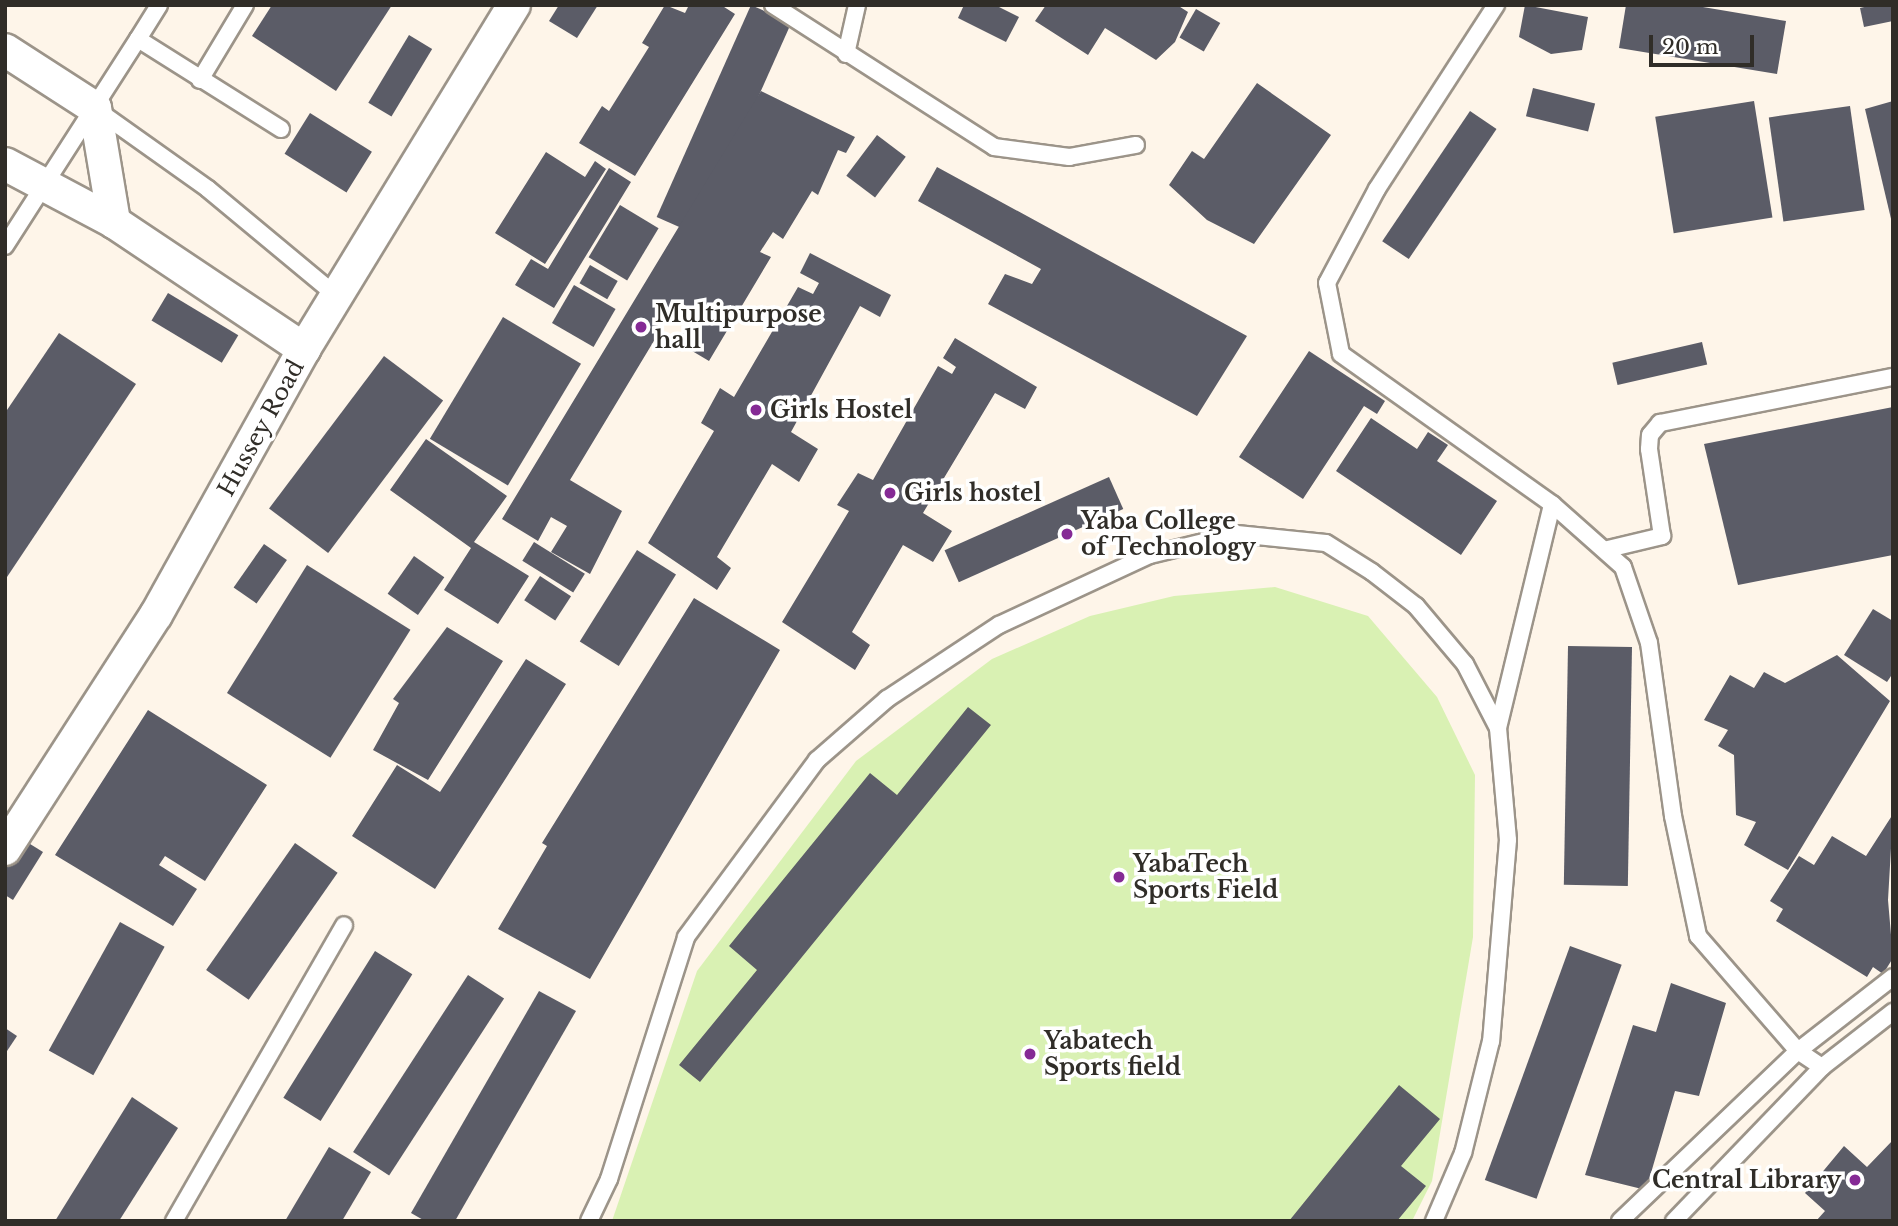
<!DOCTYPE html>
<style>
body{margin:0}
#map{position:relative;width:1898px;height:1226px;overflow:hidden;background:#fef5e9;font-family:"Libre Baskerville",serif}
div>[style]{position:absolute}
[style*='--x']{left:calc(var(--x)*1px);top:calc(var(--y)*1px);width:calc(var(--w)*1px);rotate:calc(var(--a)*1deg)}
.green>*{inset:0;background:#d9f1b3}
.building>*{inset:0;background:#5b5c67;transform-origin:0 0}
.roads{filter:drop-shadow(2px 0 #9c9489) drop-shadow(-2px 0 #9c9489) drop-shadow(0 2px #9c9489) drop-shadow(0 -2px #9c9489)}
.service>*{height:16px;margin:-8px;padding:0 8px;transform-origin:8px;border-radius:8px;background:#fff}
.minor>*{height:32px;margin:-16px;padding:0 16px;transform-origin:16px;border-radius:16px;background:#fff}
.dots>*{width:19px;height:19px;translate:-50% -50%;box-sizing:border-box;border:4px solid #fff;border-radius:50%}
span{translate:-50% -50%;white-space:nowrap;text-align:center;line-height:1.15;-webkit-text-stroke:7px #fff;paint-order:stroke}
.poi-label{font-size:23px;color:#302d28;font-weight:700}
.left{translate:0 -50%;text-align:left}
.right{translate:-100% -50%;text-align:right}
.street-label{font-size:23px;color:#302d28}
.frame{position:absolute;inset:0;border:7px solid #302d28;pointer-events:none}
.scale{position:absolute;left:1649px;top:35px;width:105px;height:32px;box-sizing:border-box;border:4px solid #302d28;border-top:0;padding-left:9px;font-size:21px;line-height:24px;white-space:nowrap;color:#302d28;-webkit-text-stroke:5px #fff;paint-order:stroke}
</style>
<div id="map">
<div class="green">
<i style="clip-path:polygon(1275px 587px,1368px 616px,1437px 697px,1475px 775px,1473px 937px,1432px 1181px,1412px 1221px,612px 1221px,697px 971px,856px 761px,992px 659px,1090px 616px,1174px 596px)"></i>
</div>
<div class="building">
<i style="clip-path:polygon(272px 5px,392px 5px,336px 91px,252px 36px)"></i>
<i style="clip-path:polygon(559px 5px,598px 5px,577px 38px,549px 21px)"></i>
<i style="clip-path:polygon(665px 5px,685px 13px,689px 5px,721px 5px,735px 14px,635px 176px,579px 143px,602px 106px,609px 111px,649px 47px,642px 43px)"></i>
<i style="left:751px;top:5px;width:44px;height:232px;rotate:24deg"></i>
<i style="clip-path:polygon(964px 5px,995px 5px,1019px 17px,1006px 42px,958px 18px)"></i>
<i style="clip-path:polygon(1046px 5px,1177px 5px,1188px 12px,1175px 42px,1156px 60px,1105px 28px,1088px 55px,1035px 21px)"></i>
<i style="clip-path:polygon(1525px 5px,1588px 17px,1582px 50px,1551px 54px,1519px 37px)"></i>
<i style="clip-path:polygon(1626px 5px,1691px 5px,1786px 21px,1777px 74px,1619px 48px)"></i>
<i style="clip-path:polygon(1873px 5px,1893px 5px,1893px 21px,1864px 27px,1860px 8px)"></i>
<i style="left:1196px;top:9px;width:28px;height:33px;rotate:30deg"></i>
<i style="left:409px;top:35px;width:27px;height:79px;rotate:31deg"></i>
<i style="clip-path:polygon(1257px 83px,1331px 135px,1254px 244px,1207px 220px,1169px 185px,1192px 151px,1204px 159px)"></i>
<i style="left:1533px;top:88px;width:64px;height:29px;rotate:14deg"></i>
<i style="clip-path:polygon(761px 91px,855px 137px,846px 153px,838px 150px,818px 195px,812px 191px,783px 239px,773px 232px,760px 252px,771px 257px,709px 361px,677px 342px,696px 312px,678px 301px,570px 480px,622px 511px,590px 574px,551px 552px,567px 526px,551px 517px,538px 541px,502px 519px)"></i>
<i style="left:1754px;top:101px;width:118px;height:100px;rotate:81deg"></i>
<i style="clip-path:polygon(1893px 101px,1893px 222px,1892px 223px,1865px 109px)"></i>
<i style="left:1850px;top:106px;width:105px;height:82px;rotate:82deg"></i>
<i style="left:1470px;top:111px;width:32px;height:157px;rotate:34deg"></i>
<i style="left:310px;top:113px;width:73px;height:48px;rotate:32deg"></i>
<i style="left:877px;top:135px;width:36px;height:51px;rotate:37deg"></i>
<i style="clip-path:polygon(546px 152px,585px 177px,595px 161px,606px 169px,545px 264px,495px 233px)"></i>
<i style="clip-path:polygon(937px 167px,1247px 336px,1197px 416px,988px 304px,1005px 274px,1032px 284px,1041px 269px,918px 201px)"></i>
<i style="clip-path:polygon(609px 168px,631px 182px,554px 308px,515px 285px,531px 259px,548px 269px)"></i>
<i style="left:620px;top:205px;width:45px;height:61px;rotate:31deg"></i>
<i style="clip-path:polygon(810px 253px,891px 295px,880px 317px,860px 306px,791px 432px,818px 449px,799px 482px,772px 464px,717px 557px,731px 568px,717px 590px,648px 543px,714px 431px,701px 423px,720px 388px,734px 397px,798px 287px,813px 294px,819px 283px,800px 273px)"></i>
<i style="left:590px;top:265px;width:32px;height:21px;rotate:30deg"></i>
<i style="left:574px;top:285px;width:48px;height:44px;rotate:30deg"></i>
<i style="left:168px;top:293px;width:82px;height:32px;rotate:31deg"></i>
<i style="left:503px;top:317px;width:91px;height:142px;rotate:31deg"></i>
<i style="clip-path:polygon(59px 333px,136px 384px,5px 580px,5px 413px)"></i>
<i style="clip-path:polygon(955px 338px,1037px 387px,1025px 409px,995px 393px,923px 513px,952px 531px,933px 562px,903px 545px,852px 632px,870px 645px,855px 670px,782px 622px,849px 511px,837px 505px,858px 473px,873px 480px,938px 366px,952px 374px,956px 367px,943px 358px)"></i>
<i style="left:1702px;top:342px;width:23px;height:92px;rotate:77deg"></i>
<i style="clip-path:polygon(1309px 351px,1385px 401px,1377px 414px,1364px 406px,1303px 499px,1239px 457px)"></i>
<i style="left:384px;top:356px;width:74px;height:191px;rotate:37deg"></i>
<i style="clip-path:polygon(1893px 407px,1893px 555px,1738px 585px,1704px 444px)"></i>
<i style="clip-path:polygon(1371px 418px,1417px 449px,1428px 432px,1448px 445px,1437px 461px,1497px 501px,1461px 555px,1336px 471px)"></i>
<i style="clip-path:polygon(426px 439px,507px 496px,474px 542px,529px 576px,498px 624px,444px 590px,471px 548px,390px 490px)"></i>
<i style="left:1109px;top:477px;width:35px;height:180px;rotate:66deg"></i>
<i style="left:534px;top:542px;width:60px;height:22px;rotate:32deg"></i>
<i style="left:264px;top:544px;width:28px;height:53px;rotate:35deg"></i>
<i style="left:637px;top:550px;width:46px;height:108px;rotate:32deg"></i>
<i style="left:414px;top:556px;width:37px;height:46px;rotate:35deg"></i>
<i style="left:307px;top:565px;width:122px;height:151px;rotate:32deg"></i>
<i style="left:540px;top:576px;width:37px;height:29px;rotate:33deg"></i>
<i style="clip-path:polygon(694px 598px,780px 650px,590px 979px,498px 929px,547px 846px,542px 843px)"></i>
<i style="clip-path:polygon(1873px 609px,1893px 621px,1893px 673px,1887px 682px,1844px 655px)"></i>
<i style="clip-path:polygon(447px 627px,503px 661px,428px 780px,373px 750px,399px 703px,393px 699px)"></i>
<i style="left:1632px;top:647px;width:239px;height:64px;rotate:91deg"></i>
<i style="clip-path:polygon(1837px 655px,1890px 701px,1788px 870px,1744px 845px,1756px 822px,1736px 815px,1734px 755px,1718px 746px,1728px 730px,1704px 720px,1730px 675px,1754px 688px,1764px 672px,1785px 683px)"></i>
<i style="clip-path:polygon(526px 659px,566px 684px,435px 889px,352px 836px,397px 765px,440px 792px)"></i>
<i style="clip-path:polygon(968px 707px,991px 725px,700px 1082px,679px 1065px,757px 970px,729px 946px,870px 773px,897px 795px)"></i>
<i style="clip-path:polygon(148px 710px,267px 785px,205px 881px,165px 856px,159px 865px,197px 889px,173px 926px,55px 855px)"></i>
<i style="clip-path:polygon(1893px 814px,1888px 900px,1893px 958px,1883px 974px,1873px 967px,1867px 977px,1776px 921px,1783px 909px,1770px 901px,1799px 856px,1814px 865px,1832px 836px,1866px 856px)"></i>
<i style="clip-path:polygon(22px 839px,43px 852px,13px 900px,5px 895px,5px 865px)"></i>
<i style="left:295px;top:843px;width:52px;height:155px;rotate:35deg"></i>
<i style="left:120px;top:922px;width:51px;height:147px;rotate:29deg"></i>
<i style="left:1570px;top:946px;width:55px;height:249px;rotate:20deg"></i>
<i style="left:375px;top:951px;width:44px;height:173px;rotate:32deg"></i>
<i style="left:468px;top:975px;width:43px;height:211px;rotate:33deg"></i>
<i style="clip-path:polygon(1671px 983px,1726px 1003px,1699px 1096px,1675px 1091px,1646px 1190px,1585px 1175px,1633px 1025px,1656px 1032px)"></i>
<i style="clip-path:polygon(539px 991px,576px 1011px,455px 1221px,425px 1221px,411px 1213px)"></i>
<i style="clip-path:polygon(5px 1028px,17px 1036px,5px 1054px)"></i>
<i style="clip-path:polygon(1399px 1085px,1440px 1119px,1401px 1166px,1426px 1186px,1397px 1221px,1289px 1221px)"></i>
<i style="clip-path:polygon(132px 1097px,178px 1128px,119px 1221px,55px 1221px)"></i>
<i style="clip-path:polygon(1893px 1140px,1893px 1221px,1816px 1221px,1825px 1211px,1805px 1193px,1844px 1146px,1867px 1167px)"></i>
<i style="clip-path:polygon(329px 1147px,371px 1172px,342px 1221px,285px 1221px)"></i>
</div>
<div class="roads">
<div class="service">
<i style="--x:773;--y:5;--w:263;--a:32.7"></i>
<i style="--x:994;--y:147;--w:76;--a:7.6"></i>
<i style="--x:1069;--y:157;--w:68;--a:-10.2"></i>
<i style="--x:1496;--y:5;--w:219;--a:122.9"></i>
<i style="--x:1377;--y:189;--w:106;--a:118"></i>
<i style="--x:1327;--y:283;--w:72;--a:78.8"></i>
<i style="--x:1341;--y:354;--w:259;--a:35.4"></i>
<i style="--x:1552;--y:504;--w:95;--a:41.6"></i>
<i style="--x:1623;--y:567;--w:80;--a:71.1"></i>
<i style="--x:1649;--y:643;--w:175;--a:82.1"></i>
<i style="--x:1673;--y:816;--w:123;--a:78.2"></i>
<i style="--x:1698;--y:936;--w:152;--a:49"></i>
<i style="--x:1798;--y:1051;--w:29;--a:34"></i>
<i style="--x:138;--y:39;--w:40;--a:-58"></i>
<i style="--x:846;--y:54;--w:50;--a:-77.3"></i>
<i style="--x:200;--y:80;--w:87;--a:-59"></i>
<i style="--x:97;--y:110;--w:136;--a:35.4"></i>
<i style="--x:208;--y:189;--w:168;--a:39.7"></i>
<i style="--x:5;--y:246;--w:246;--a:-57.3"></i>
<i style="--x:138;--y:39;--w:169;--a:32.2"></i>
<i style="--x:1608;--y:549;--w:56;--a:-13.5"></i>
<i style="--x:1662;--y:536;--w:88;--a:-98.5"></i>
<i style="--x:1649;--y:449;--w:14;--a:-86"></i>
<i style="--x:1650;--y:435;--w:16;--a:-50"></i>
<i style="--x:1660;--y:423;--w:237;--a:-11.2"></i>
<i style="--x:1498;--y:728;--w:230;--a:-76.4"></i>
<i style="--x:174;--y:1221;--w:341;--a:-60.1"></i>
<i style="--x:589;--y:1221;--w:47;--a:-64.5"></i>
<i style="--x:609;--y:1179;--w:254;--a:-72.3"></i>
<i style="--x:686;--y:937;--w:220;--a:-53.5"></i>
<i style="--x:817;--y:760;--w:93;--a:-41.1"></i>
<i style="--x:887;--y:699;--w:134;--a:-33.5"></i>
<i style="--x:999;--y:625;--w:166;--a:-24.9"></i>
<i style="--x:1150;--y:555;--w:89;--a:-13.6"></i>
<i style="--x:1237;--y:534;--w:89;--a:5.8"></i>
<i style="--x:1326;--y:543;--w:54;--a:32.2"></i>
<i style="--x:1372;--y:572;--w:56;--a:37.7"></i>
<i style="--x:1416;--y:606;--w:76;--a:49.8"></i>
<i style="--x:1465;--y:664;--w:72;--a:62.7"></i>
<i style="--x:1498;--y:728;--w:112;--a:84.9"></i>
<i style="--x:1508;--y:840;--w:202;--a:94.8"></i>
<i style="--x:1491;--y:1041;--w:115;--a:104"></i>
<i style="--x:1463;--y:1153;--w:74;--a:113.1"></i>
<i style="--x:1620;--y:1221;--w:246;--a:-43.7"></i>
<i style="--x:1798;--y:1051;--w:120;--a:-37.9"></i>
<i style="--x:1674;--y:1221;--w:214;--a:-46.1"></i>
<i style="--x:1822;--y:1067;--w:90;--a:-37.8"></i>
</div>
<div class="minor">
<i style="--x:5;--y:50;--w:107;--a:32.8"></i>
<i style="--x:95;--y:108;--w:116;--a:80.5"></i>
<i style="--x:5;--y:164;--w:123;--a:28"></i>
<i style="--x:114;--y:222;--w:229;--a:33.8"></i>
<i style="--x:5;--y:849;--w:278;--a:-57.2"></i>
<i style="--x:156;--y:615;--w:304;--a:-60.9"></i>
<i style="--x:304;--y:349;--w:403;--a:-58.6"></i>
</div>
</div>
<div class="dots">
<i style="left:641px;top:327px;background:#852a95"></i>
<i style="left:756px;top:410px;background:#852a95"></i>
<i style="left:890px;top:493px;background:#852a95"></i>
<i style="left:1067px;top:534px;background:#852a95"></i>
<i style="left:1119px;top:877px;background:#852a95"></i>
<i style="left:1030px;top:1054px;background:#852a95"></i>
<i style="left:1855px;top:1180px;background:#852a95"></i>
</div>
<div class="poi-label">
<span class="left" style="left:655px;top:327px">Multipurpose<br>hall</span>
<span class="left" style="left:770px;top:410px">Girls Hostel</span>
<span class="left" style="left:904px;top:493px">Girls hostel</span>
<span class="left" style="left:1081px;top:534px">Yaba College<br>of Technology</span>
<span class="left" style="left:1133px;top:877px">YabaTech<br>Sports Field</span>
<span class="left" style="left:1044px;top:1054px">Yabatech<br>Sports field</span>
<span class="right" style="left:1841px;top:1180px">Central Library</span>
</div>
<div class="street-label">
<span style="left:261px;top:428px;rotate:-61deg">Hussey Road</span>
</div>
<div class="frame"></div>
<div class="scale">20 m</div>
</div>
